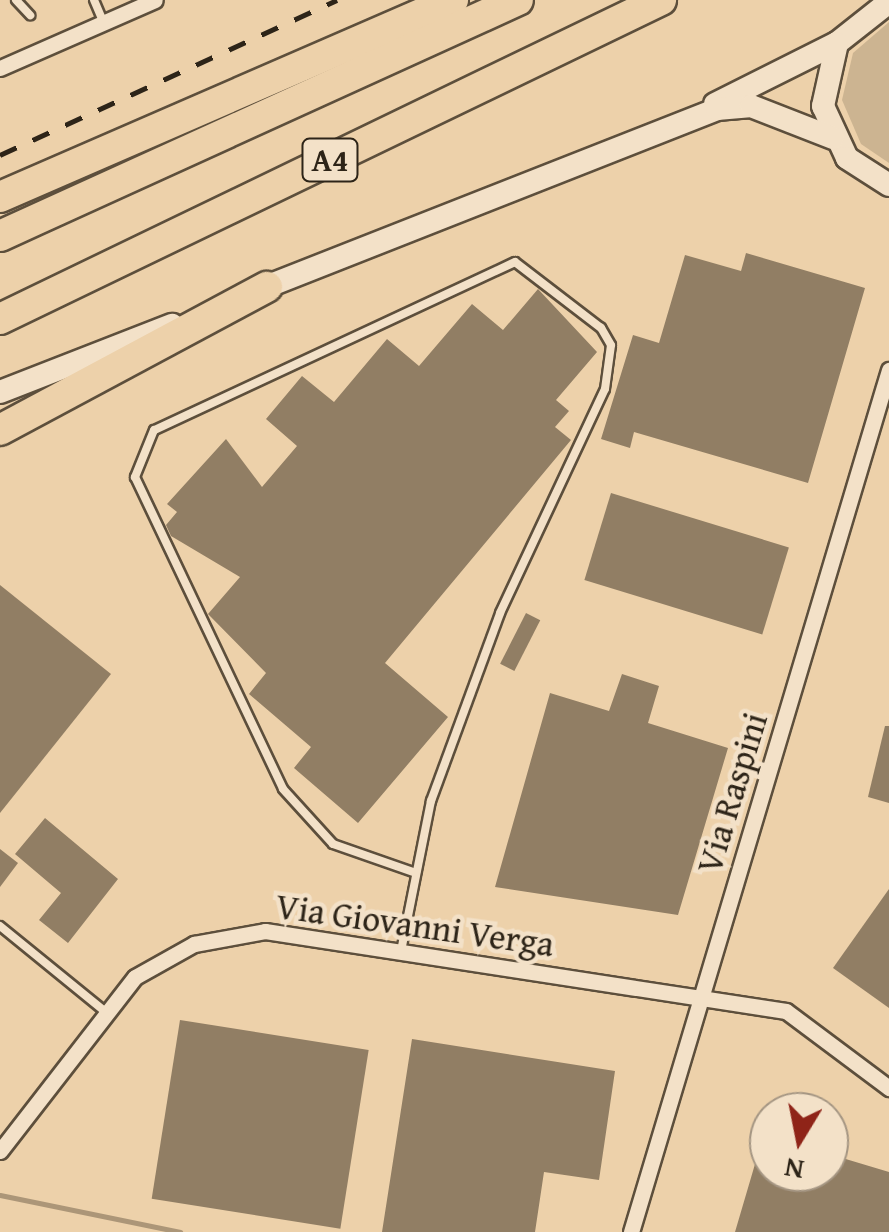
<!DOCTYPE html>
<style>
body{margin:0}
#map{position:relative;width:889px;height:1232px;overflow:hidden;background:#edd1aa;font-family:"Gentium Book Plus",serif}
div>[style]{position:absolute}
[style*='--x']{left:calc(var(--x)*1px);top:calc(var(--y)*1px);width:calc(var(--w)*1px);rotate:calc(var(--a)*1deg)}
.green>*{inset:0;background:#ccb491}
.stream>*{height:5px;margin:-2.5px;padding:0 2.5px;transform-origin:2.5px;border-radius:2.5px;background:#ac9678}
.building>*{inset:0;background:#917e64;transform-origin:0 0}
.roads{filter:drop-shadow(2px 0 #5d4f3c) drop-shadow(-2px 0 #5d4f3c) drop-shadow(0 2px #5d4f3c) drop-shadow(0 -2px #5d4f3c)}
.lane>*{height:8px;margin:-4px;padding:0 4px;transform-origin:4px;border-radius:4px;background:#f3e1c8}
.street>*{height:15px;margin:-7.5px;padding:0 7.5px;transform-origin:7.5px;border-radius:7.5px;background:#f3e1c8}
.secondary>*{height:22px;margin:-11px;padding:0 11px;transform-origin:11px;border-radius:11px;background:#f3e1c8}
.highway>*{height:30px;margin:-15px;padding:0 15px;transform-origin:15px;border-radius:15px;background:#edd1aa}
.rail>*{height:5px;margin-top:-2.5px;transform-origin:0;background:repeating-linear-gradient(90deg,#2d2418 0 18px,transparent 0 36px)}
span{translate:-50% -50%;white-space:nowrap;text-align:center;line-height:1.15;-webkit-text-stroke:9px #f3e1c8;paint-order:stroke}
.shield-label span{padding:2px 8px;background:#f3e1c8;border:2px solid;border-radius:8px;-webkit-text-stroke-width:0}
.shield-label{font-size:32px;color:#2d2418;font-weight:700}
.street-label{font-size:35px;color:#2d2418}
.north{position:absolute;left:749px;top:1092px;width:100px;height:100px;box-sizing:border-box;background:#f3e1c8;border:2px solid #a49582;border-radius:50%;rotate:190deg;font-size:28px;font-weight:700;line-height:40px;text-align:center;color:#2d2418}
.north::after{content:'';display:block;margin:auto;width:35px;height:45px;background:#8f2418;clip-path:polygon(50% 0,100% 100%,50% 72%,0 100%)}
</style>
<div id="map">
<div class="green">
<i style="clip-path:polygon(889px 22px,889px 163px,861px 144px,842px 100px,853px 53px)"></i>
</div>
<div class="stream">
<i style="--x:0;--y:1195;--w:184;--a:11.6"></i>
</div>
<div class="building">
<i style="clip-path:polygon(746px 253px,865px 288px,808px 483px,634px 432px,630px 448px,601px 439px,633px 335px,659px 343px,685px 255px,741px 271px)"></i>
<i style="clip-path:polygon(538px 289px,597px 352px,556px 400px,569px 411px,555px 427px,571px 440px,385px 663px,448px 717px,358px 823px,294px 768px,311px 747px,249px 694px,266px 673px,208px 614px,240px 577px,171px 536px,166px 525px,177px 512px,167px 504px,226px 439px,262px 487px,297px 446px,266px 419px,302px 376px,334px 402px,387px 339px,419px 366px,472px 304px,503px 330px)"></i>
<i style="left:611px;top:493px;width:186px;height:91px;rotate:17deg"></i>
<i style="clip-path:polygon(0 585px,111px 674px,0 813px)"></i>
<i style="left:526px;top:613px;width:16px;height:57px;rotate:27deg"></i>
<i style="clip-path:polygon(622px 674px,659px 686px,648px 723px,728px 748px,678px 915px,495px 887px,550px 693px,609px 711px)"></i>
<i style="clip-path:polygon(885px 726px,889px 726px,889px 803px,868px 797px)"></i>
<i style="clip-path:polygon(45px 818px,118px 879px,68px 943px,39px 920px,61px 893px,15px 854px)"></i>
<i style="clip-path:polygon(0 849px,18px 863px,0 887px)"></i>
<i style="clip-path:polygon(889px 889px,889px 1008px,833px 968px)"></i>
<i style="left:180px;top:1020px;width:191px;height:181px;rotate:9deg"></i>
<i style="clip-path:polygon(412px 1039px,615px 1071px,599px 1180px,544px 1172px,535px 1232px,382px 1232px)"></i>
<i style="clip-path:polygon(765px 1130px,769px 1172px,829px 1172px,829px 1154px,889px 1172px,889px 1232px,735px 1232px)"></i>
</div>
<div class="roads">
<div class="lane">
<i style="--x:16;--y:0;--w:21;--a:47"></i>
<i style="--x:94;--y:0;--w:25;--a:67"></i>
<i style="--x:0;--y:926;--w:136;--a:39.1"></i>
<i style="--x:401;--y:951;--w:153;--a:-78.7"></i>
<i style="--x:431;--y:801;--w:200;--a:-69.8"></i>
<i style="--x:500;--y:613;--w:247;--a:-64.9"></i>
<i style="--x:605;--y:389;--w:44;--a:-82.2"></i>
<i style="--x:611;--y:345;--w:20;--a:-120"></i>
<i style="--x:601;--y:328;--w:108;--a:-142.5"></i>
<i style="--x:515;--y:262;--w:398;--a:155"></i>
<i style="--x:154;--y:430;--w:51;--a:112"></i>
<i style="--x:135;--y:477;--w:345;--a:64.6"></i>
<i style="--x:283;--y:789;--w:74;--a:47.7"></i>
<i style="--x:333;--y:844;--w:88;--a:19.3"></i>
</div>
<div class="street">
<i style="--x:0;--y:68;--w:169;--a:-23.7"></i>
<i style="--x:0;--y:1151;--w:220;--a:-52.2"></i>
<i style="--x:135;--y:977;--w:68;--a:-29.2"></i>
<i style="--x:194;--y:944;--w:72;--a:-10.4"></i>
<i style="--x:265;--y:931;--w:527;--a:8.73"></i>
<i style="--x:786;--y:1011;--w:129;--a:36.8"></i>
<i style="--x:631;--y:1232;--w:900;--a:-73.34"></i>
</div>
<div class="secondary">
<i style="--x:889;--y:2;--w:66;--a:141.7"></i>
<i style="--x:837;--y:43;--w:65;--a:102.5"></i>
<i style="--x:823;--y:106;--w:57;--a:65.2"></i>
<i style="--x:847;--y:158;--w:50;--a:32.7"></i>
<i style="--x:715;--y:104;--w:136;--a:-26.6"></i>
<i style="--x:253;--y:292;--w:499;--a:-21.5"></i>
<i style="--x:717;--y:109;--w:34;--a:-5"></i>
<i style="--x:751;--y:106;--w:88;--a:21.3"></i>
<i style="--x:0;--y:392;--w:185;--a:-21.3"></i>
</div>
<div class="highway">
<i style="--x:0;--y:197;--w:494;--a:-23.5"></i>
<i style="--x:0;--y:236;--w:569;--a:-24.49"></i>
<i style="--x:0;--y:319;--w:734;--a:-25.76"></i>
<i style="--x:0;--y:430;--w:303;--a:-28.2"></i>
</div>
</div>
<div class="rail">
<i style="--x:0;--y:155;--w:371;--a:-24.7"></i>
</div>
<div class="shield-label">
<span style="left:330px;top:160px">A4</span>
</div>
<div class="street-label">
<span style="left:732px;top:793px;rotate:-73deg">Via Raspini</span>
<span style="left:415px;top:925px;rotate:8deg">Via Giovanni Verga</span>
</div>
<div class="north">N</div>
</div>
